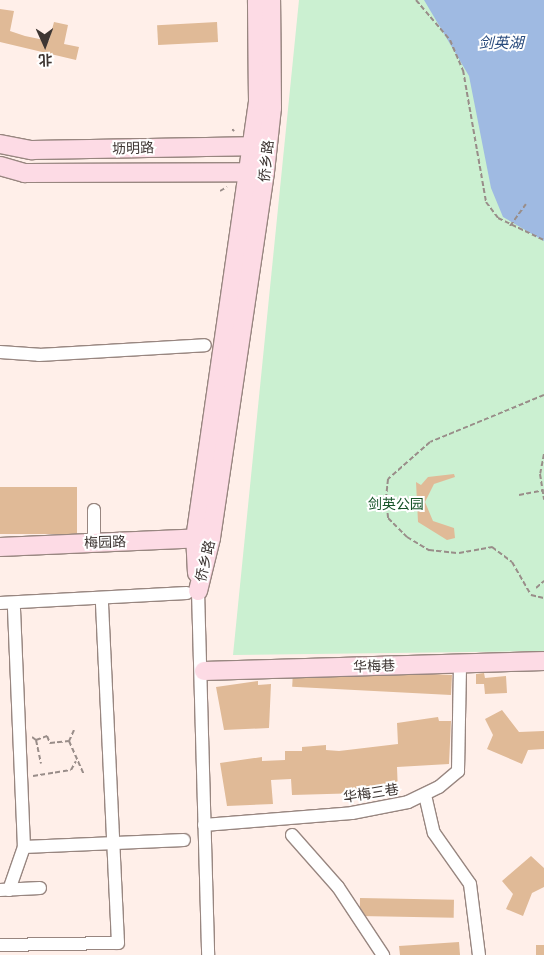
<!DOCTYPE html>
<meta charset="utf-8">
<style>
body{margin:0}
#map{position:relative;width:544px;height:955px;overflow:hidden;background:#ffefe9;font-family:"Noto Sans","Noto Sans SC",sans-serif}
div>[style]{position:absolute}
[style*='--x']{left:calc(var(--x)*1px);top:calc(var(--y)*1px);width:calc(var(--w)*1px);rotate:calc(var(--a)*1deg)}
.green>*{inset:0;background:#cbf0d1}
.water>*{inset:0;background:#9fbae2}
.building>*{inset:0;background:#e0ba97;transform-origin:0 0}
.path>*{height:2px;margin-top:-1px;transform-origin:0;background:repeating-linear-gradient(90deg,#998d89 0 5px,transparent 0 7.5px)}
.roads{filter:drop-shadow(1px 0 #988680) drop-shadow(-1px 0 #988680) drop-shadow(0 1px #988680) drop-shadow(0 -1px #988680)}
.street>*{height:12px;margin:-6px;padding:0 6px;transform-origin:6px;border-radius:6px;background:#fff}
.secondary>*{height:18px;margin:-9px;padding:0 9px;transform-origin:9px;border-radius:9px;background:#fddbe5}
span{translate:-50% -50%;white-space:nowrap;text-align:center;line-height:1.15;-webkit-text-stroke:4px #fff;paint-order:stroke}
.street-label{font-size:14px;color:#3e3633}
.park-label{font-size:14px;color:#175429}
.water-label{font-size:15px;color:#284a7c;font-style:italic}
.north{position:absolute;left:20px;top:20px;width:50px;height:50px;-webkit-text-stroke:4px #fff;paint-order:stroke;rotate:178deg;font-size:14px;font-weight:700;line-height:20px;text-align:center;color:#3e3633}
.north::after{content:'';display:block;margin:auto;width:18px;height:22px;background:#3e3633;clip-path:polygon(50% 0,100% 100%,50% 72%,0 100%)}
</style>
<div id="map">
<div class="green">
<i style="clip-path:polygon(299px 0,544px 0,544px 651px,233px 655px)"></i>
</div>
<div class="water">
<i style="clip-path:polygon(424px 0,544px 0,544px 241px,503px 217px,491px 188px,469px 76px)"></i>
</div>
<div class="building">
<i style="clip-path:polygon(0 9px,14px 11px,10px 31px,25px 36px,49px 41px,54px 22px,68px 25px,64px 44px,79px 47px,76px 60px,0 42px)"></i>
<i style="left:217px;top:22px;width:20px;height:60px;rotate:87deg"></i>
<i style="clip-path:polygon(454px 474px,455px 477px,434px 484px,425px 502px,433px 521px,454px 528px,455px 538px,447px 540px,418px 522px,416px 482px,421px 485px,428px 477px)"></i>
<i style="left:0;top:487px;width:77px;height:47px"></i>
<i style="clip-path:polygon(484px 673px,485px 678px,506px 676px,507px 693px,485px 694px,484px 684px,476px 684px,476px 674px)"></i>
<i style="left:452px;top:675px;width:20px;height:159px;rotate:93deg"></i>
<i style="clip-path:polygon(258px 681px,258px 685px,271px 684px,269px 728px,224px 730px,216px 687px)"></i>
<i style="clip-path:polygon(502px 710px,519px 732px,544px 731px,544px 749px,528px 750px,522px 764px,487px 749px,493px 735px,485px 719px)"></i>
<i style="clip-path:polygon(438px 717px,439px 721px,451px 721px,449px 764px,397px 767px,398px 792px,292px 795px,291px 779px,271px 780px,273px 804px,227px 806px,220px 763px,262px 757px,262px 761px,285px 760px,285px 751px,302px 751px,302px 747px,326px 745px,326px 750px,339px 751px,398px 744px,397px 723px)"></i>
<i style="clip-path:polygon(531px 856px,544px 868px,544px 887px,532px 893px,523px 916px,506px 909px,513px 894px,502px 881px)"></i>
<i style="left:360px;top:898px;width:94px;height:18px;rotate:1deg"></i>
<i style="clip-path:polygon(459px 942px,460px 955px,400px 955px,399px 946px)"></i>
<i style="left:536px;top:945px;width:8px;height:10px"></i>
</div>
<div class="path">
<i style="--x:416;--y:0;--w:52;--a:49.6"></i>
<i style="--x:450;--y:40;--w:33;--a:67"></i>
<i style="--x:463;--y:70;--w:134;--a:80.1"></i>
<i style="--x:486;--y:202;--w:20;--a:53"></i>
<i style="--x:498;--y:218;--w:51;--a:25.6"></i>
<i style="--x:232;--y:129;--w:3;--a:45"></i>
<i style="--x:220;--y:191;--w:8;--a:-30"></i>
<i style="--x:510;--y:226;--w:27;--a:-54"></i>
<i style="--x:544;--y:395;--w:123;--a:157.6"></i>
<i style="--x:430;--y:442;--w:56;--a:138.6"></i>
<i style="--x:388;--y:479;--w:19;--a:96"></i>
<i style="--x:386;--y:498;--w:20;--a:84"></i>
<i style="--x:388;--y:518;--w:27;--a:45"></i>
<i style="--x:407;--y:537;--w:26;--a:31"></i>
<i style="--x:429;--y:550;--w:30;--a:6"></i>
<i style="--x:459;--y:553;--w:34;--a:-10"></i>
<i style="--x:492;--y:547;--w:25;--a:37"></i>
<i style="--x:512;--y:562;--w:38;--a:60"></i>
<i style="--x:531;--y:595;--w:13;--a:13"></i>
<i style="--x:544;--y:454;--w:20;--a:101"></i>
<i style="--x:540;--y:474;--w:26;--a:81"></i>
<i style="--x:519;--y:495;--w:25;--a:-11"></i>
<i style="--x:536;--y:588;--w:11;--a:-41"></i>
<i style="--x:74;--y:730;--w:12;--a:114"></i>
<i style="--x:69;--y:741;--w:36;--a:66"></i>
<i style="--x:32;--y:737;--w:5;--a:37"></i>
<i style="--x:36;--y:740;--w:12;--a:-20"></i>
<i style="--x:47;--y:736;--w:8;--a:67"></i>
<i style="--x:50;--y:743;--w:19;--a:-6"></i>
<i style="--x:36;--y:740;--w:24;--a:78"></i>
<i style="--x:33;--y:776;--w:38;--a:-9"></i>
<i style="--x:71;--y:770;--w:10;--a:-61"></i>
</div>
<div class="roads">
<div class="street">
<i style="--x:0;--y:352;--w:39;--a:4"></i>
<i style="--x:39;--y:355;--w:166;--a:-3.4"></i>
<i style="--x:94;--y:539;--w:29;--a:-90"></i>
<i style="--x:198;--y:591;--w:364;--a:88.4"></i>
<i style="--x:0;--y:603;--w:187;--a:-3.1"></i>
<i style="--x:14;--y:609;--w:238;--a:87.6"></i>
<i style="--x:425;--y:795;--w:39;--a:77"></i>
<i style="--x:434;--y:833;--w:62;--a:54.8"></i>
<i style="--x:470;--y:884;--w:72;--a:82.8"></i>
<i style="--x:204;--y:825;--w:148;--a:-4.6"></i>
<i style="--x:352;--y:813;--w:57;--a:-11.1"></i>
<i style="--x:408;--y:802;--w:34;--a:-26"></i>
<i style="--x:439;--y:787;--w:25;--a:-40"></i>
<i style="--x:458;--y:771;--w:107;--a:-88.9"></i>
<i style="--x:292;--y:835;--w:69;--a:48.5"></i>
<i style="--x:338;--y:887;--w:82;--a:56.5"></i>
<i style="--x:0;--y:890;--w:40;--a:-2.9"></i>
<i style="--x:9;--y:890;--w:46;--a:-70.8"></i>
<i style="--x:24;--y:847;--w:160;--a:-2.5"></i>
<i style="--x:0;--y:945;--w:118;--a:-1"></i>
<i style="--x:118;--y:943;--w:344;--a:-92.7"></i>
</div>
<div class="secondary">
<i style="--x:0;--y:144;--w:33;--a:11"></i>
<i style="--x:32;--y:150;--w:232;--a:-1"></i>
<i style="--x:0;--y:166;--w:26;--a:16"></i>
<i style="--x:25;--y:173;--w:236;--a:-0.2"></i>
<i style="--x:0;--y:547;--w:205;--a:-2.5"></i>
<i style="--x:197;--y:573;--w:34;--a:-93"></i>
<i style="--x:195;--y:539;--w:443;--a:-81.8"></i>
<i style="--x:258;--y:101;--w:101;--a:-90.6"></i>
<i style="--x:198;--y:591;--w:55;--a:-76.2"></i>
<i style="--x:211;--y:538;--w:370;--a:-81.6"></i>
<i style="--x:265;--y:172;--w:64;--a:-83.8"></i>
<i style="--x:272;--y:108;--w:108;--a:-90.5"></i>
<i style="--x:204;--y:671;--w:340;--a:-1.7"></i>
</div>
</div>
<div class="street-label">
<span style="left:133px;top:148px;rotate:-2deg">坜明路</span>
<span style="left:266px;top:161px;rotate:-84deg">侨乡路</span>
<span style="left:105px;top:542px;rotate:-2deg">梅园路</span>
<span style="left:205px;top:561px;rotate:-77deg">侨乡路</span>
<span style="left:374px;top:666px;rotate:-2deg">华梅巷</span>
<span style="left:371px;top:793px;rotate:-9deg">华梅三巷</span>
</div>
<div class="park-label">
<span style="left:396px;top:504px">剑英公园</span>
</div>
<div class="water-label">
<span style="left:501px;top:43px">剑英湖</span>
</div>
<div class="north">北</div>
</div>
